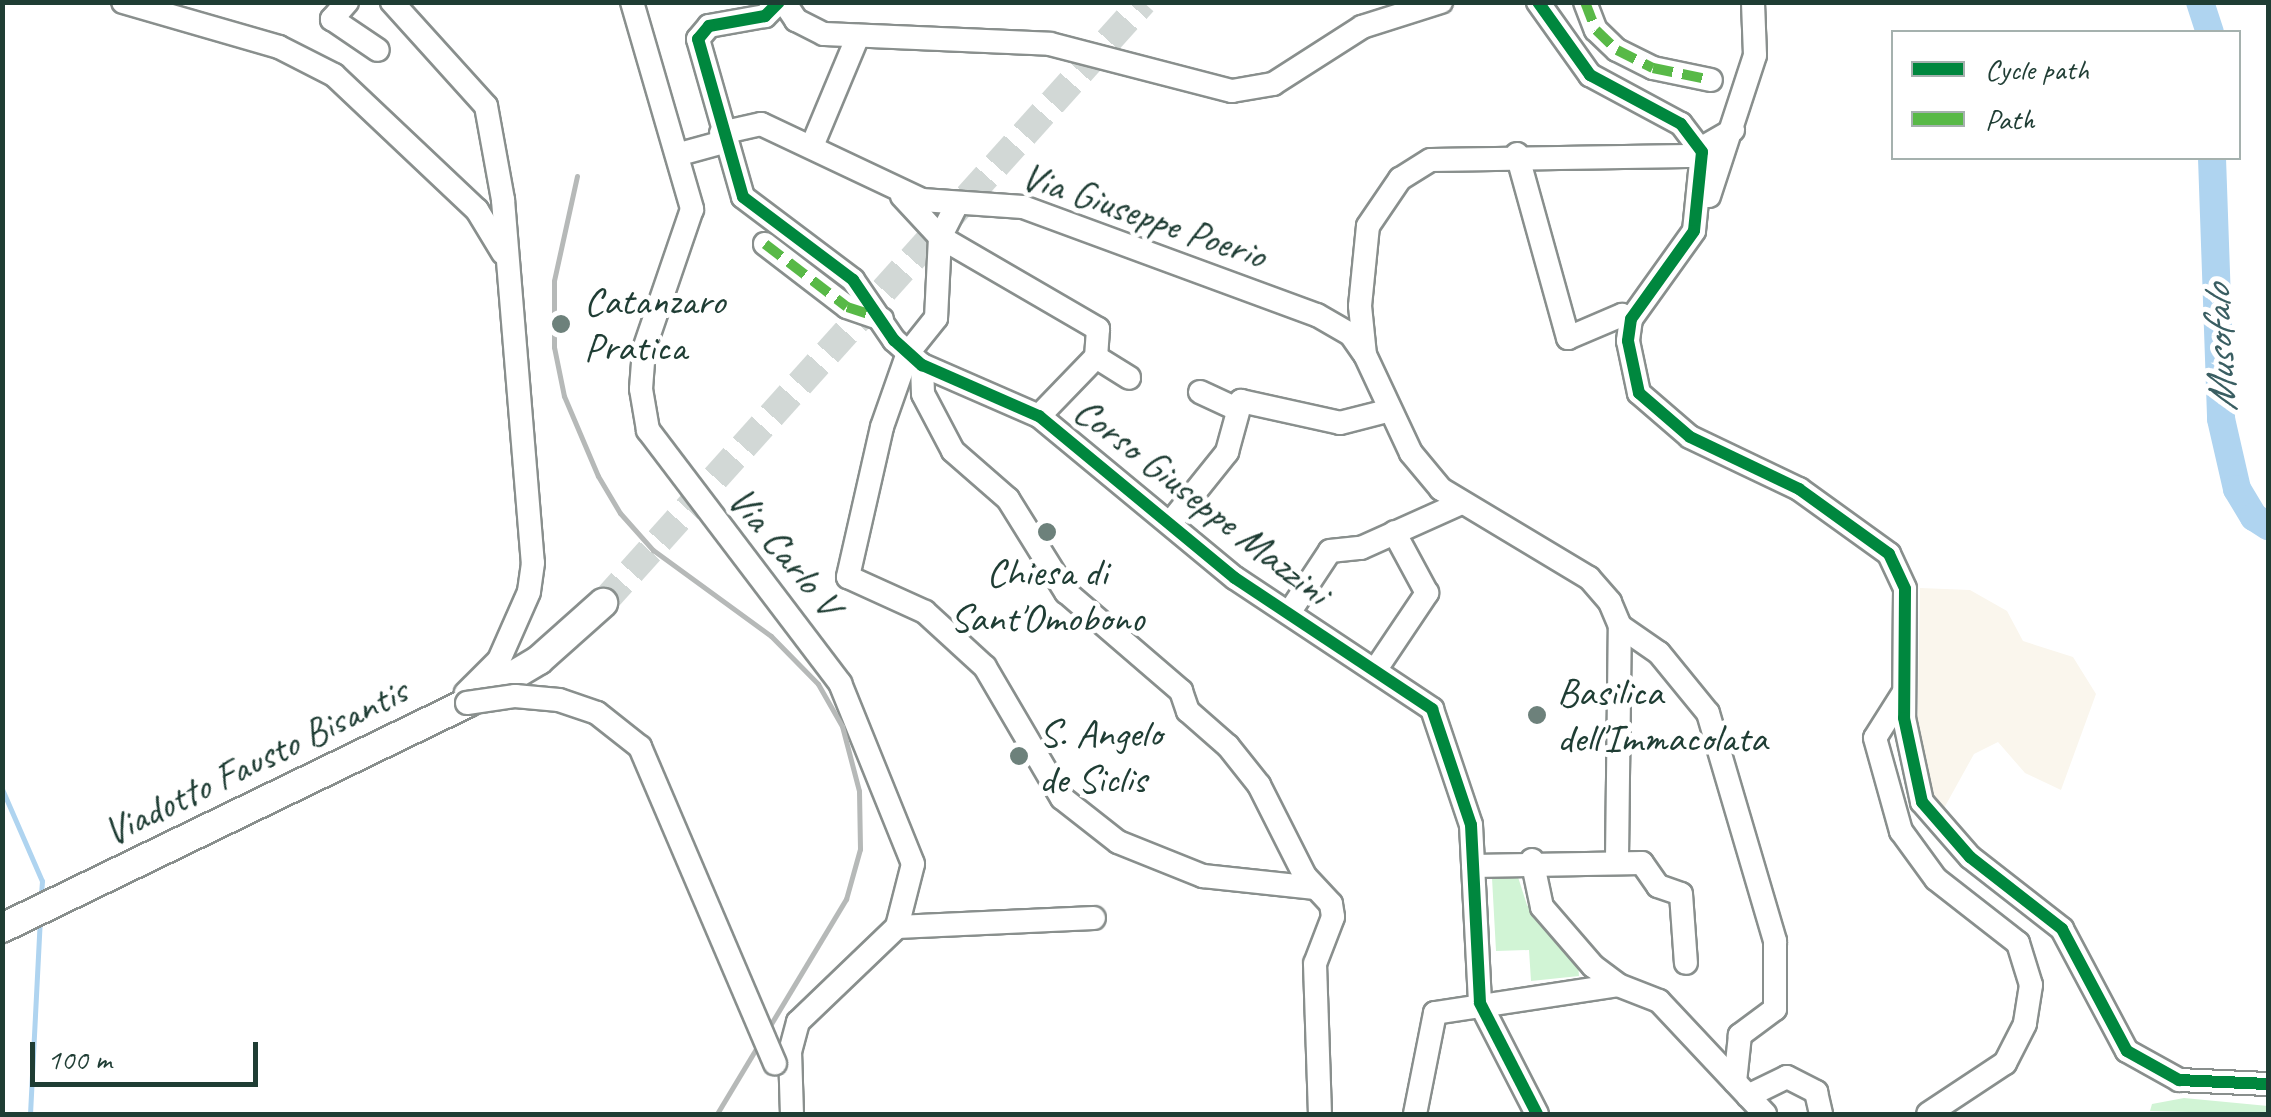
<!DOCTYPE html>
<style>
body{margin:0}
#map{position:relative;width:2271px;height:1117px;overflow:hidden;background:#fff;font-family:Caveat,sans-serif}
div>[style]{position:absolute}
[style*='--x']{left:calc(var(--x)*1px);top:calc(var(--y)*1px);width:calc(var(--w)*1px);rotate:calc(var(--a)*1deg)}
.built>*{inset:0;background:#faf6ed}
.green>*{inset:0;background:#d1f4d5}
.stream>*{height:5px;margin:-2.5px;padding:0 2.5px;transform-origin:2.5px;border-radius:2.5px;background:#afd4f0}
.river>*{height:28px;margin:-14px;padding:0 14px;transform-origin:14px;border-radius:14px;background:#afd4f0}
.major-tunnel>*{height:28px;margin-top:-14px;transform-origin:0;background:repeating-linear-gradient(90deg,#d2d8d6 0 28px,transparent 0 42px)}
.roads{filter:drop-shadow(2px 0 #898f8d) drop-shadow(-2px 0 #898f8d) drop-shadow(0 2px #898f8d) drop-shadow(0 -2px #898f8d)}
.minor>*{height:22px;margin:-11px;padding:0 11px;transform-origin:11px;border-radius:11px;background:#fff}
.major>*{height:28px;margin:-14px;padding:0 14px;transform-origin:14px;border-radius:14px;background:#fff}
.rail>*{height:5px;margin:-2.5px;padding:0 2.5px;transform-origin:2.5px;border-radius:2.5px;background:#b6b9b8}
.bridges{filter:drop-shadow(2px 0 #898f8d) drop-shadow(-2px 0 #898f8d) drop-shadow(0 2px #898f8d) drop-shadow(0 -2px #898f8d)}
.minor-bridge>*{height:22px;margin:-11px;padding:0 11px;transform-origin:11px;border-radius:11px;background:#fff}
.quiet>*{height:10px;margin-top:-5px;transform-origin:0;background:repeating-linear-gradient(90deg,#58b947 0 20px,transparent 0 30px)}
.cycleway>*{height:12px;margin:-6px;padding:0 6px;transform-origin:6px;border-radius:6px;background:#00873e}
.dots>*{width:28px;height:28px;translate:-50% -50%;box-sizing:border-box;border:5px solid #fff;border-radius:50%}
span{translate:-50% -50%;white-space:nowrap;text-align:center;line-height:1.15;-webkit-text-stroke:10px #fff;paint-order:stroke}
.street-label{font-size:40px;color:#1f3d34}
.poi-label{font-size:40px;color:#1f3d34}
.left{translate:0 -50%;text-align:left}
.water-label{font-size:42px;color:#3a5e62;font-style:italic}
.frame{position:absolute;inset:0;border:5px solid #1f3d34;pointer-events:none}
.legend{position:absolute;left:1891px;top:30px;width:350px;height:130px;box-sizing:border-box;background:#fff;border:2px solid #a5b1ae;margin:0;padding:12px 18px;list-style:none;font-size:30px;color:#1f3d34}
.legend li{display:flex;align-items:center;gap:20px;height:50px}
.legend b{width:50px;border:2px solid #a5b1ae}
.scale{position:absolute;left:30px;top:1042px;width:228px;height:45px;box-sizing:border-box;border:5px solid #1f3d34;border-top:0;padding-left:12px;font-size:30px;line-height:35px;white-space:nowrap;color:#1f3d34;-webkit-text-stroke:8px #fff;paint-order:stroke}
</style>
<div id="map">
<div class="built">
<i style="clip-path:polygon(1920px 588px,1970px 590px,2007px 611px,2023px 641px,2073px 657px,2096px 694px,2061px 790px,2025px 773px,1998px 742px,1974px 754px,1943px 810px,1937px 802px,1917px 758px)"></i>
</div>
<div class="green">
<i style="clip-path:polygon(1518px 877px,1527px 905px,1578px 964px,1579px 976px,1531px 981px,1529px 950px,1496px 951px,1492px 878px)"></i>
<i style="clip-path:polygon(2184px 1098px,2268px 1106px,2268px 1114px,2150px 1111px,2152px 1104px)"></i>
</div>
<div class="stream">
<i style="--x:2;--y:789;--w:100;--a:66.5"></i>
<i style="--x:42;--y:881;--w:16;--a:94"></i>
<i style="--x:30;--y:1114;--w:196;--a:-87.1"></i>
</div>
<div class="river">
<i style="--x:2200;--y:2;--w:32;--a:72"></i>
<i style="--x:2212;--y:158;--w:261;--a:88"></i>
<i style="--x:2221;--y:419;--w:72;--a:77.1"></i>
<i style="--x:2237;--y:489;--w:33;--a:59"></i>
<i style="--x:2254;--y:517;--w:17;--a:33"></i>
</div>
<div class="major-tunnel">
<i style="--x:603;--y:603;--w:808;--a:-48.06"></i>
</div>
<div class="roads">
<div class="minor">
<i style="--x:123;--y:2;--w:162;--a:16.1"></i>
<i style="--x:279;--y:47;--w:62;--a:27"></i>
<i style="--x:334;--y:75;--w:197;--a:43.4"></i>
<i style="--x:477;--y:210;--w:50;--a:58.8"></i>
<i style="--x:347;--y:2;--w:23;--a:131"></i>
<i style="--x:332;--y:19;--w:55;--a:34"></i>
<i style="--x:392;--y:2;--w:140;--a:47.9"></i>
<i style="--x:486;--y:106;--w:96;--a:79.7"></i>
<i style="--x:503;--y:200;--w:364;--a:85.3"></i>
<i style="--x:533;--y:563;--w:29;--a:98"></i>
<i style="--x:529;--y:592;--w:74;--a:113.8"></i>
<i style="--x:499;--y:660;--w:47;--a:135"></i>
<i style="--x:632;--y:2;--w:216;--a:73.8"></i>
<i style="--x:692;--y:209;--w:148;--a:108.9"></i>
<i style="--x:644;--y:349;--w:40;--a:94.3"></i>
<i style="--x:641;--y:389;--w:42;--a:80.3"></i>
<i style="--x:648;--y:430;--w:318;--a:52.8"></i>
<i style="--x:840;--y:683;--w:195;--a:68"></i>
<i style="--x:913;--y:864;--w:65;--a:104.3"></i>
<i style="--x:897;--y:927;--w:137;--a:136.2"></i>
<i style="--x:798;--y:1022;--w:30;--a:105"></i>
<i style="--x:790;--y:1051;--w:63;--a:88.2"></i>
<i style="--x:779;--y:2;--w:20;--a:135"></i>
<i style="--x:765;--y:16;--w:57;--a:169.9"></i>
<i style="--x:709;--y:26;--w:17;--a:130"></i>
<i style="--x:698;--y:39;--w:164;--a:74.1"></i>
<i style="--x:743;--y:197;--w:138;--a:37"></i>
<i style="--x:853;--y:280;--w:73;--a:55.7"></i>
<i style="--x:894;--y:340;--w:38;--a:42"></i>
<i style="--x:922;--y:365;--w:128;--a:23.6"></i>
<i style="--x:1039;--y:416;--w:254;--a:39.6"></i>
<i style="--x:1235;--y:578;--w:237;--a:33.6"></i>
<i style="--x:1432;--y:709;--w:122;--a:71.4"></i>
<i style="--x:1471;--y:825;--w:178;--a:87.1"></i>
<i style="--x:1480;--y:1003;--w:125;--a:62.8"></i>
<i style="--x:784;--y:2;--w:22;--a:56"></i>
<i style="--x:796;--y:20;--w:31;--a:27"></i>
<i style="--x:824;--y:34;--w:226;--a:2.5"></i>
<i style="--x:1050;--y:44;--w:188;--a:14.5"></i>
<i style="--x:1232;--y:91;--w:42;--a:-9.7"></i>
<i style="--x:1273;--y:84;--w:106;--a:-32.6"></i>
<i style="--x:1362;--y:27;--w:83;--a:-17.6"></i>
<i style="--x:1538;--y:2;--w:90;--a:54.5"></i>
<i style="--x:1590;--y:75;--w:103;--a:28.3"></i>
<i style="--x:1681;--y:124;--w:35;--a:53"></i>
<i style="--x:1702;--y:152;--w:79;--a:95.8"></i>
<i style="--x:1694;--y:231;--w:108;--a:125.6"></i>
<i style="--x:1631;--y:319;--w:22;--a:98"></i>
<i style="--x:1628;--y:341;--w:53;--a:78.1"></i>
<i style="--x:1639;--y:393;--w:67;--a:40.8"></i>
<i style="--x:1690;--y:437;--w:121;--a:25.5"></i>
<i style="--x:1799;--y:489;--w:111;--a:35.8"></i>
<i style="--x:1889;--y:554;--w:38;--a:65"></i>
<i style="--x:1905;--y:589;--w:129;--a:90.4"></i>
<i style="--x:1904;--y:718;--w:86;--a:77.9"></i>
<i style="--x:1922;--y:802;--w:73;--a:48.9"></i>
<i style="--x:1970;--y:857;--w:117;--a:38"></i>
<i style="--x:2062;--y:929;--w:138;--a:62"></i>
<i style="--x:2127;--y:1051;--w:60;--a:29.1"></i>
<i style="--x:2179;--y:1080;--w:89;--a:2.6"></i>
<i style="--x:1585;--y:2;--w:30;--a:69"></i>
<i style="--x:1596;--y:30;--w:29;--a:44"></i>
<i style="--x:1617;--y:50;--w:40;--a:26.6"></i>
<i style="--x:1653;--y:68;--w:59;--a:11.7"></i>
<i style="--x:721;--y:133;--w:41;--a:-12.7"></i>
<i style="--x:761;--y:124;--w:178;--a:25.3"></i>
<i style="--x:922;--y:200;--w:101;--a:4"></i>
<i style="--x:1023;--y:207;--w:313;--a:20.2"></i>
<i style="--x:1317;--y:315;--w:39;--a:30"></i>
<i style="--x:1351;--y:335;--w:21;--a:55"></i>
<i style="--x:812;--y:146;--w:119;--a:-67.3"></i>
<i style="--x:680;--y:154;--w:46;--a:-15.3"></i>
<i style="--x:1517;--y:154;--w:191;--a:74.5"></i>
<i style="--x:1568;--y:338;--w:59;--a:-23.1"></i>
<i style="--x:1622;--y:315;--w:10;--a:24"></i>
<i style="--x:902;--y:196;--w:56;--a:47.2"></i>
<i style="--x:940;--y:237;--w:183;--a:30.2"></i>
<i style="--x:1098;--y:329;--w:28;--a:94"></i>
<i style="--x:1096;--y:357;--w:82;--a:134"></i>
<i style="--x:1709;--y:196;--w:148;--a:-71.9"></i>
<i style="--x:1755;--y:55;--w:53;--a:-92.2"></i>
<i style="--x:956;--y:206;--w:35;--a:117"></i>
<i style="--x:940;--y:237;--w:81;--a:92.8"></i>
<i style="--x:936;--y:318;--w:45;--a:128.7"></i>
<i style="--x:908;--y:353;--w:78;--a:109.4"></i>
<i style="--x:882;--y:427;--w:154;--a:102.8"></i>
<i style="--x:848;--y:577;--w:85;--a:24.4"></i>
<i style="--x:925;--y:612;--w:81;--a:42.5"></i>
<i style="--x:985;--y:667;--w:152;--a:59.6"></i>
<i style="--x:1062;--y:798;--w:71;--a:38.2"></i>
<i style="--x:1118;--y:842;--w:92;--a:21.8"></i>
<i style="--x:1203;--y:876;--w:113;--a:6.1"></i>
<i style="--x:765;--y:244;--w:103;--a:37.5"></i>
<i style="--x:847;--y:307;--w:37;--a:19"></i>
<i style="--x:1096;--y:357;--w:39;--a:32"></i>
<i style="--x:922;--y:365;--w:29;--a:88"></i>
<i style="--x:923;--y:394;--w:64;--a:62.2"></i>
<i style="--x:953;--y:451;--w:73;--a:41.1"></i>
<i style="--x:1008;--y:499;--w:110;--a:58.1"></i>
<i style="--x:1066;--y:592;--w:152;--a:40.7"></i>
<i style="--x:1181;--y:691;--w:21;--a:71"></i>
<i style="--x:1188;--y:711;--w:53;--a:41.2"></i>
<i style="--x:1228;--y:746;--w:50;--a:51.5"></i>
<i style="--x:1259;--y:785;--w:102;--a:63.2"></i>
<i style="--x:1305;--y:876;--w:38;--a:47"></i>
<i style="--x:1331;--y:904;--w:13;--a:81"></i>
<i style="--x:1333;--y:917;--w:50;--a:111"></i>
<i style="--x:1315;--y:964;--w:150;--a:88.1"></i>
<i style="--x:1200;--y:392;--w:41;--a:24.7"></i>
<i style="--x:1171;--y:522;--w:90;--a:-51.3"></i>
<i style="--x:1227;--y:452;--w:53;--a:-74.6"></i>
<i style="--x:1241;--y:401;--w:101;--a:12.5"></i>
<i style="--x:1340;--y:423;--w:49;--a:-14.3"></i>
<i style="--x:1289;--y:613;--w:74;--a:-56.5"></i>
<i style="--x:1330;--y:551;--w:31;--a:-6"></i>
<i style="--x:1361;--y:548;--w:110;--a:-24.2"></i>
<i style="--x:1620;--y:626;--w:47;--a:34.7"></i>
<i style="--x:1659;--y:653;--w:77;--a:50.8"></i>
<i style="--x:1708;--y:713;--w:238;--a:73.6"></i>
<i style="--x:1775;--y:941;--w:68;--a:90"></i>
<i style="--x:1775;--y:1009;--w:44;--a:143.4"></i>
<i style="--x:1740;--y:1035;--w:47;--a:96.1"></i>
<i style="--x:1376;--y:669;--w:92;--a:-56.1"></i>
<i style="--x:1427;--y:593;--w:69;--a:-118.4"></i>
<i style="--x:1904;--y:692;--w:54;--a:122.2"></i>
<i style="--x:1875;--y:738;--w:97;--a:74.4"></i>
<i style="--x:1901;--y:831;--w:59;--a:53.9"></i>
<i style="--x:1936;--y:879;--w:104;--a:38"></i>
<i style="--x:2018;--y:943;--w:44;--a:72.8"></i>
<i style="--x:2031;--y:985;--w:39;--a:99"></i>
<i style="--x:2025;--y:1024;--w:44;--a:117.1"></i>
<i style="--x:2005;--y:1063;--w:92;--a:146.5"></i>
<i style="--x:1617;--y:859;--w:233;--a:-89.3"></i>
<i style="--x:1620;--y:626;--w:26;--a:-113"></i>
<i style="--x:1610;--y:602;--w:32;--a:-131"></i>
<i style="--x:1589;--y:578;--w:173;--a:-149"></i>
<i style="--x:1441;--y:489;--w:47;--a:-129.8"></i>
<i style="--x:1411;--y:453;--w:108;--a:-115.1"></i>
<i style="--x:1365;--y:355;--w:49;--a:-95.8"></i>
<i style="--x:1360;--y:306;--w:80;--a:-84.3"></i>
<i style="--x:1368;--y:226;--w:57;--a:-55.8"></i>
<i style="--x:1400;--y:179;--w:36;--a:-32"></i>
<i style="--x:1431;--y:160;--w:257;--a:-0.9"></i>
<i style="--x:1688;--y:156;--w:52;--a:-30"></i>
<i style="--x:1532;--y:860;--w:48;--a:78"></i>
<i style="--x:1542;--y:907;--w:78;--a:49.2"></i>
<i style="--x:1593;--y:966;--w:31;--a:37"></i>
<i style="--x:1618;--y:985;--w:44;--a:21.3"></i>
<i style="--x:1659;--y:1001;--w:155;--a:46.8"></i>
<i style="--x:1473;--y:866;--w:169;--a:-1"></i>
<i style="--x:1642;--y:863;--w:28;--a:55"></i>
<i style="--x:1658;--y:886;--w:24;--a:19"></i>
<i style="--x:1681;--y:894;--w:69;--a:85.9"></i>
<i style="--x:897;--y:927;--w:197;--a:-2.6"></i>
<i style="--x:1748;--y:1096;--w:43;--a:-26"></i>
<i style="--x:1787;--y:1077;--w:33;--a:27"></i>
<i style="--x:1816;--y:1092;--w:23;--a:77"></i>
<i style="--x:1415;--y:1114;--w:103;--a:-78.8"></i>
<i style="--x:1435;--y:1013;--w:185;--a:-8.7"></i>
</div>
<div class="major">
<i style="--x:2;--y:928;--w:517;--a:-25.82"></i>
<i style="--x:467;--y:703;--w:84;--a:-30.8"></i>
<i style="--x:539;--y:660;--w:86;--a:-41.7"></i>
</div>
</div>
<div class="rail">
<i style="--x:577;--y:176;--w:107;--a:102.4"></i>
<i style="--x:554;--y:281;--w:66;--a:90"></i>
<i style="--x:554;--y:347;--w:50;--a:78.5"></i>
<i style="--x:564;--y:396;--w:87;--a:67"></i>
<i style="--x:598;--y:476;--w:43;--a:59.3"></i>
<i style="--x:620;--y:513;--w:50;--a:48.3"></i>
<i style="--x:653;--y:550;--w:146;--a:36.1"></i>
<i style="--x:771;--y:636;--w:67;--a:45.6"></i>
<i style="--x:818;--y:684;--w:48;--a:60.3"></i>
<i style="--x:842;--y:726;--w:67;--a:75.3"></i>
<i style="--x:859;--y:791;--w:58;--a:89"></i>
<i style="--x:860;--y:849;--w:52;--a:105.6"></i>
<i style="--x:846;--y:899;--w:251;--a:121"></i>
</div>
<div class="bridges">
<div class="minor-bridge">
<i style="--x:467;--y:703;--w:49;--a:-8.3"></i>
<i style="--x:515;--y:696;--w:44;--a:5.2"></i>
<i style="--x:559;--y:700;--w:40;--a:18.9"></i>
<i style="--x:597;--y:713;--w:55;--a:38.3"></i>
<i style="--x:640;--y:747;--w:344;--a:66.9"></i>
</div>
</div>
<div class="quiet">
<i style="--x:1585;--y:2;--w:30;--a:69"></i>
<i style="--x:1596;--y:30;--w:29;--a:44"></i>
<i style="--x:1617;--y:50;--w:40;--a:26.6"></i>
<i style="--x:1653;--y:68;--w:59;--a:11.7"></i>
<i style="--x:765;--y:244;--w:103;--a:37.5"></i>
<i style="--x:847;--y:307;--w:36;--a:18"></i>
</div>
<div class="cycleway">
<i style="--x:779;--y:2;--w:20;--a:135"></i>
<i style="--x:765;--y:16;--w:57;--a:169.9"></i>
<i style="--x:709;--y:26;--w:17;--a:130"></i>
<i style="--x:698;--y:39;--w:164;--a:74.1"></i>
<i style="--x:743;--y:197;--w:138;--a:37"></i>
<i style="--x:853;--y:280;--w:73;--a:55.7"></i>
<i style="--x:894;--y:340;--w:38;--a:42"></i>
<i style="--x:922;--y:365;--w:128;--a:23.6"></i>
<i style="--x:1039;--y:416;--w:254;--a:39.6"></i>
<i style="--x:1235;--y:578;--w:237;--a:33.6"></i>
<i style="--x:1432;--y:709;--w:122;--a:71.4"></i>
<i style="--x:1471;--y:825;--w:178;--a:87.1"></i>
<i style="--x:1480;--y:1003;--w:125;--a:62.8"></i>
<i style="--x:1538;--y:2;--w:90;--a:54.5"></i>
<i style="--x:1590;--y:75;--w:103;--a:28.3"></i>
<i style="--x:1681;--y:124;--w:35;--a:53"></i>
<i style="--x:1702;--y:152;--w:79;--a:95.8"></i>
<i style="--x:1694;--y:231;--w:108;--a:125.6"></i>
<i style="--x:1631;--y:319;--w:22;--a:98"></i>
<i style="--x:1628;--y:341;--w:53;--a:78.1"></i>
<i style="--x:1639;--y:393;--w:67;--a:40.8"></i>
<i style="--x:1690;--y:437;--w:121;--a:25.5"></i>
<i style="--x:1799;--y:489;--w:111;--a:35.8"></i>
<i style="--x:1889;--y:554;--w:38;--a:65"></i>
<i style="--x:1905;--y:589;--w:129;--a:90.4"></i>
<i style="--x:1904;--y:718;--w:86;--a:77.9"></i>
<i style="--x:1922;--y:802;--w:73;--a:48.9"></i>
<i style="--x:1970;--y:857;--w:117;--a:38"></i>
<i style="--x:2062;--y:929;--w:138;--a:62"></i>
<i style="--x:2127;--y:1051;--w:60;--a:29.1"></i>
<i style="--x:2179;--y:1080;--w:89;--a:2.6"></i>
</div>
<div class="dots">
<i style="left:561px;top:324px;background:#6d817b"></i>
<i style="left:1047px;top:532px;background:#6d817b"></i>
<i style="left:1537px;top:715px;background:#6d817b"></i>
<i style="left:1019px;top:756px;background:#6d817b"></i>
</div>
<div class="street-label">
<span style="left:1144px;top:215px;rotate:19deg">Via Giuseppe Poerio</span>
<span style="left:1202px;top:501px;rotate:38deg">Corso Giuseppe Mazzini</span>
<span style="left:785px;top:551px;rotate:51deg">Via Carlo V</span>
<span style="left:255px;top:761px;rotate:-26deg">Viadotto Fausto Bisantis</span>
</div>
<div class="poi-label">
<span class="left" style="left:584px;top:324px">Catanzaro<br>Pratica</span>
<span style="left:1047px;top:595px">Chiesa di<br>Sant'Omobono</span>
<span class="left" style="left:1557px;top:715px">Basilica<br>dell'Immacolata</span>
<span class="left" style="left:1039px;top:756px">S. Angelo<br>de Siclis</span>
</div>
<div class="water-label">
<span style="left:2220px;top:349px;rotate:-93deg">Musofalo</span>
</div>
<div class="frame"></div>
<ul class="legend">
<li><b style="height:12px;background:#00873e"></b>Cycle path</li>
<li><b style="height:12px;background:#58b947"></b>Path</li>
</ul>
<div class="scale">100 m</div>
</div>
